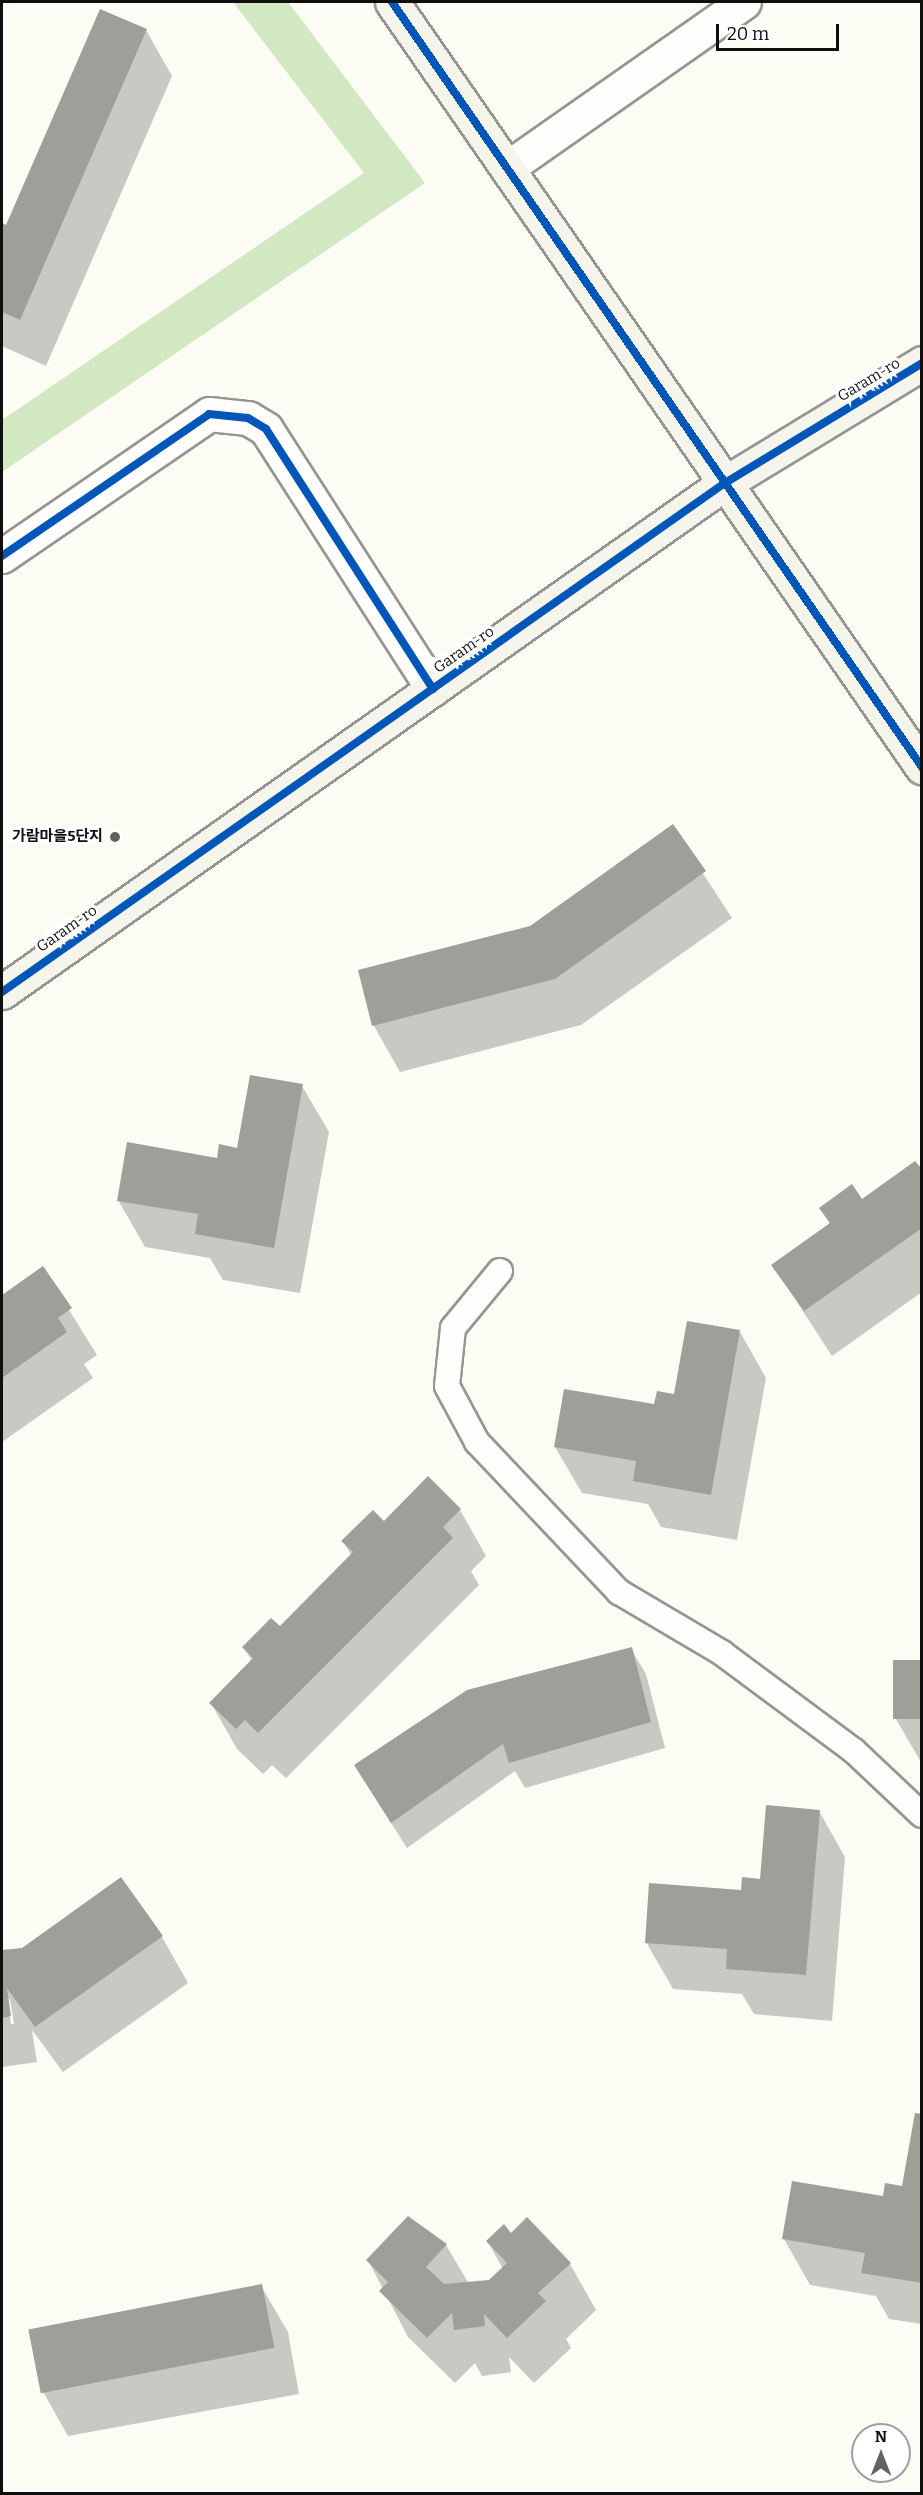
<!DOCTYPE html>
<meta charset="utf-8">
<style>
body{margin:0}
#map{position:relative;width:923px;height:2495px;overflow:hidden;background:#fcfbf4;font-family:Bitter,"Noto Sans KR",serif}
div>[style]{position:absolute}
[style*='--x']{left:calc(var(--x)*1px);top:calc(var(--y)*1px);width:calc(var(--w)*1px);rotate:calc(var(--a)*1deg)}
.forest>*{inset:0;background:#d1e8c3}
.shadow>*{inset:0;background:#0003}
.building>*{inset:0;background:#9f9e99;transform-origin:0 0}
.roads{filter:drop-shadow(2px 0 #969592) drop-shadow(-2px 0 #969592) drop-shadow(0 2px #969592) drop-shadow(0 -2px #969592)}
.lane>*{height:24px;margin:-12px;padding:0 12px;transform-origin:12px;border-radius:12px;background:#fffefd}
.street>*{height:33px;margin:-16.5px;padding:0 16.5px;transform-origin:16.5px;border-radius:16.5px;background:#fffefd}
.secondary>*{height:33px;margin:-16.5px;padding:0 16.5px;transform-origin:16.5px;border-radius:16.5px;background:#f5f5eb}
.cycleway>*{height:8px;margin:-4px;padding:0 4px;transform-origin:4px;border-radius:4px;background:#0057b8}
.dots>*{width:16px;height:16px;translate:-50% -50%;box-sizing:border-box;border:3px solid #fff;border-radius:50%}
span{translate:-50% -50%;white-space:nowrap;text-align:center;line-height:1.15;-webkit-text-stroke:6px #fff;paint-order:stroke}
.street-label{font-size:15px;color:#0f0f0f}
.poi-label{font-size:15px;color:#0f0f0f;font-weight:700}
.right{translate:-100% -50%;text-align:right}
.frame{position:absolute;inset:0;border:3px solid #0f0f0f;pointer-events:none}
.north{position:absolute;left:851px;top:2423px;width:60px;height:60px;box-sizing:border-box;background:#fff;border:2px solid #9f9f9f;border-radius:50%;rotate:0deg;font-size:16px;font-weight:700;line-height:24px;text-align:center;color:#0f0f0f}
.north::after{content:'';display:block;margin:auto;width:21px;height:27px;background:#62625f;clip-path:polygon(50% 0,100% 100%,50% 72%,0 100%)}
.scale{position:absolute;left:716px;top:24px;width:123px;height:27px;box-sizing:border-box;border:3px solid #0f0f0f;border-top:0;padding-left:8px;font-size:18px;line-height:21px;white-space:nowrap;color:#0f0f0f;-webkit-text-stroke:4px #fff;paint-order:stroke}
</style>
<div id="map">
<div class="forest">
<i style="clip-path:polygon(233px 2px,288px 2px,425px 183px,2px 472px,2px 420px,364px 173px)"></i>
</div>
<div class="shadow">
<i style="clip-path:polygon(146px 30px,172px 76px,46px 366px,2px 346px,2px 225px,6px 227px)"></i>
<i style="clip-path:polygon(672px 826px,732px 918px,581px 1025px,400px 1072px,374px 1026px,359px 971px,530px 927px)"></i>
<i style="clip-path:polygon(302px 1086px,329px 1132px,300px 1293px,223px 1280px,210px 1258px,145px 1247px,118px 1200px,239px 1149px)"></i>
<i style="clip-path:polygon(922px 1171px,922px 1292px,832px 1356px,773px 1265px,830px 1224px,821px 1208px,861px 1201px)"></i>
<i style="clip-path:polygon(43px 1268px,97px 1355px,84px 1364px,93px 1378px,2px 1442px,2px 1297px)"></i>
<i style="clip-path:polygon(740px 1332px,766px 1378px,737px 1540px,661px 1527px,648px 1504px,582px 1493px,555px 1447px,676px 1395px)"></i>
<i style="clip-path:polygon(460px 1510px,486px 1556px,471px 1571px,479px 1585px,286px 1778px,272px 1765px,263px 1774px,237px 1749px,211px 1703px,252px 1661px,244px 1648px,280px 1628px,351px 1555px,343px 1541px,384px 1523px)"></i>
<i style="clip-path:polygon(631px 1649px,646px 1674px,665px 1748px,525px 1788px,515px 1771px,407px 1848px,371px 1791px)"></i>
<i style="clip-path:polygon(922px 1662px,922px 1764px,896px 1719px)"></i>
<i style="clip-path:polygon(819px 1811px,845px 1857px,832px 2021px,754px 2014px,742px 1994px,673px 1989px,646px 1942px,761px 1880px)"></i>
<i style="clip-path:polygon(evenodd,162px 1937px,188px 1983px,63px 2072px,32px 2030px,37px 2062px,2px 2067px,2px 1952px,162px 1937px,7px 1999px,10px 1999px,14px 2024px,11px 2024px,7px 1999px)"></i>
<i style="clip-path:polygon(922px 2116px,922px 2324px,889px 2319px,876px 2296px,810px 2285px,784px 2239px,904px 2188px)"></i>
<i style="clip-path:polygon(409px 2218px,446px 2245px,469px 2284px,490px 2282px,503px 2269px,488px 2242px,511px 2235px,570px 2264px,596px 2310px,566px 2339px,571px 2348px,534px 2383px,509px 2357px,511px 2372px,482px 2376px,475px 2363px,455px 2383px,408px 2337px,368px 2260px)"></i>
<i style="clip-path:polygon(261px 2286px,288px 2332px,299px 2394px,68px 2436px,42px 2390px)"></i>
</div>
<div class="building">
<i style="clip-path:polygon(100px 9px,147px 29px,20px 320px,2px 312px,2px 223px,6px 225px)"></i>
<i style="clip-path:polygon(673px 824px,706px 871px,555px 979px,372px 1026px,358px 970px,530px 926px)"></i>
<i style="clip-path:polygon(250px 1075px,303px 1084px,274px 1248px,195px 1234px,198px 1214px,117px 1201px,127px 1142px,217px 1158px,219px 1144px,237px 1148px)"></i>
<i style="clip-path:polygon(915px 1161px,922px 1169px,922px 1228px,804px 1311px,771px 1265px,830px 1223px,819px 1208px,852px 1184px,862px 1199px)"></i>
<i style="clip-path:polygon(43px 1266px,72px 1308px,58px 1318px,67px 1332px,2px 1378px,2px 1295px)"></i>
<i style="clip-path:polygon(687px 1321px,740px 1330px,711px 1495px,633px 1481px,636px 1461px,554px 1447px,564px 1389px,654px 1404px,657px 1391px,674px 1394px)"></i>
<i style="clip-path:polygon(428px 1476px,461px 1509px,443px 1527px,453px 1538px,258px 1733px,245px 1720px,236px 1729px,209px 1703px,253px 1658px,242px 1647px,271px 1618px,280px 1626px,353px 1552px,341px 1541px,373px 1510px,384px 1521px)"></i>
<i style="clip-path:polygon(632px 1647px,651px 1722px,509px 1763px,503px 1744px,391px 1823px,354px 1765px,467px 1690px)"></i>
<i style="left:922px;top:1660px;width:59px;height:29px;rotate:90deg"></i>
<i style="clip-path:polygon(766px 1805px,820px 1810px,806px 1975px,726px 1969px,727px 1949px,645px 1943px,649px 1883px,741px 1890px,742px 1877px,760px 1879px)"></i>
<i style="clip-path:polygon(121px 1877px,163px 1936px,35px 2027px,7px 1988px,11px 2016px,2px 2018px,2px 1950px,22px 1948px)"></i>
<i style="clip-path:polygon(915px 2113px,922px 2114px,922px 2283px,861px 2273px,865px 2253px,782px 2239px,792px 2181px,883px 2196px,885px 2183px,902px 2186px)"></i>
<i style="clip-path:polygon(408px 2216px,447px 2244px,426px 2267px,444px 2284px,489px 2280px,507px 2263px,486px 2241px,504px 2224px,511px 2233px,527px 2217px,571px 2263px,538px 2293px,546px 2301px,507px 2338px,484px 2314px,485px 2326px,454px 2330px,452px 2313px,427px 2338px,379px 2291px,388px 2282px,366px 2260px)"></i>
<i style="left:262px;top:2284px;width:65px;height:238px;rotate:79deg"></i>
</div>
<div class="roads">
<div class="lane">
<i style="--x:500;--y:1271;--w:74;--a:129.5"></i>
<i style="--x:453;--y:1328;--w:58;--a:95.9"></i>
<i style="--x:447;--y:1386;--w:64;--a:61.8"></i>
<i style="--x:477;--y:1442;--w:207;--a:46.6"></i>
<i style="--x:619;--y:1592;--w:120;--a:30.6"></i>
<i style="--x:722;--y:1653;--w:164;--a:36.6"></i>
<i style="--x:854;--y:1751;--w:93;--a:43.3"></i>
</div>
<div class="street">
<i style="--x:507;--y:168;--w:289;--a:-35"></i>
<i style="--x:2;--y:556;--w:251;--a:-34.4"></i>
<i style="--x:209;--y:414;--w:39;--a:6"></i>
<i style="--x:248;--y:418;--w:21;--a:31"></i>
<i style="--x:266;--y:429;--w:309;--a:57.3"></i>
</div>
<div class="secondary">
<i style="--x:392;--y:2;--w:931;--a:55.29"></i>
<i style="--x:2;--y:992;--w:884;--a:-35.15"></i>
<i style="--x:725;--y:483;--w:231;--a:-31.3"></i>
</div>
</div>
<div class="cycleway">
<i style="--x:392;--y:2;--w:931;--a:55.29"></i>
<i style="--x:2;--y:556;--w:251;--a:-34.4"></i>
<i style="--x:209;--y:414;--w:39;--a:6"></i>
<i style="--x:248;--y:418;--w:21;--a:31"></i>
<i style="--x:266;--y:429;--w:309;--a:57.3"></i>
<i style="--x:2;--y:992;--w:884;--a:-35.15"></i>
<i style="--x:725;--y:483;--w:231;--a:-31.3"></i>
</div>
<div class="dots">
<i style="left:115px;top:837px;background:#62625f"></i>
</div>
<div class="street-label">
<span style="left:869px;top:380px;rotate:-31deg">Garam-ro</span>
<span style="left:464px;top:650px;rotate:-35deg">Garam-ro</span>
<span style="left:67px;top:929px;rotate:-35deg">Garam-ro</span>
</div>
<div class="poi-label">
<span class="right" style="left:103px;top:837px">가람마을5단지</span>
</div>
<div class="frame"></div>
<div class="north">N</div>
<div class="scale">20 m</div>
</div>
